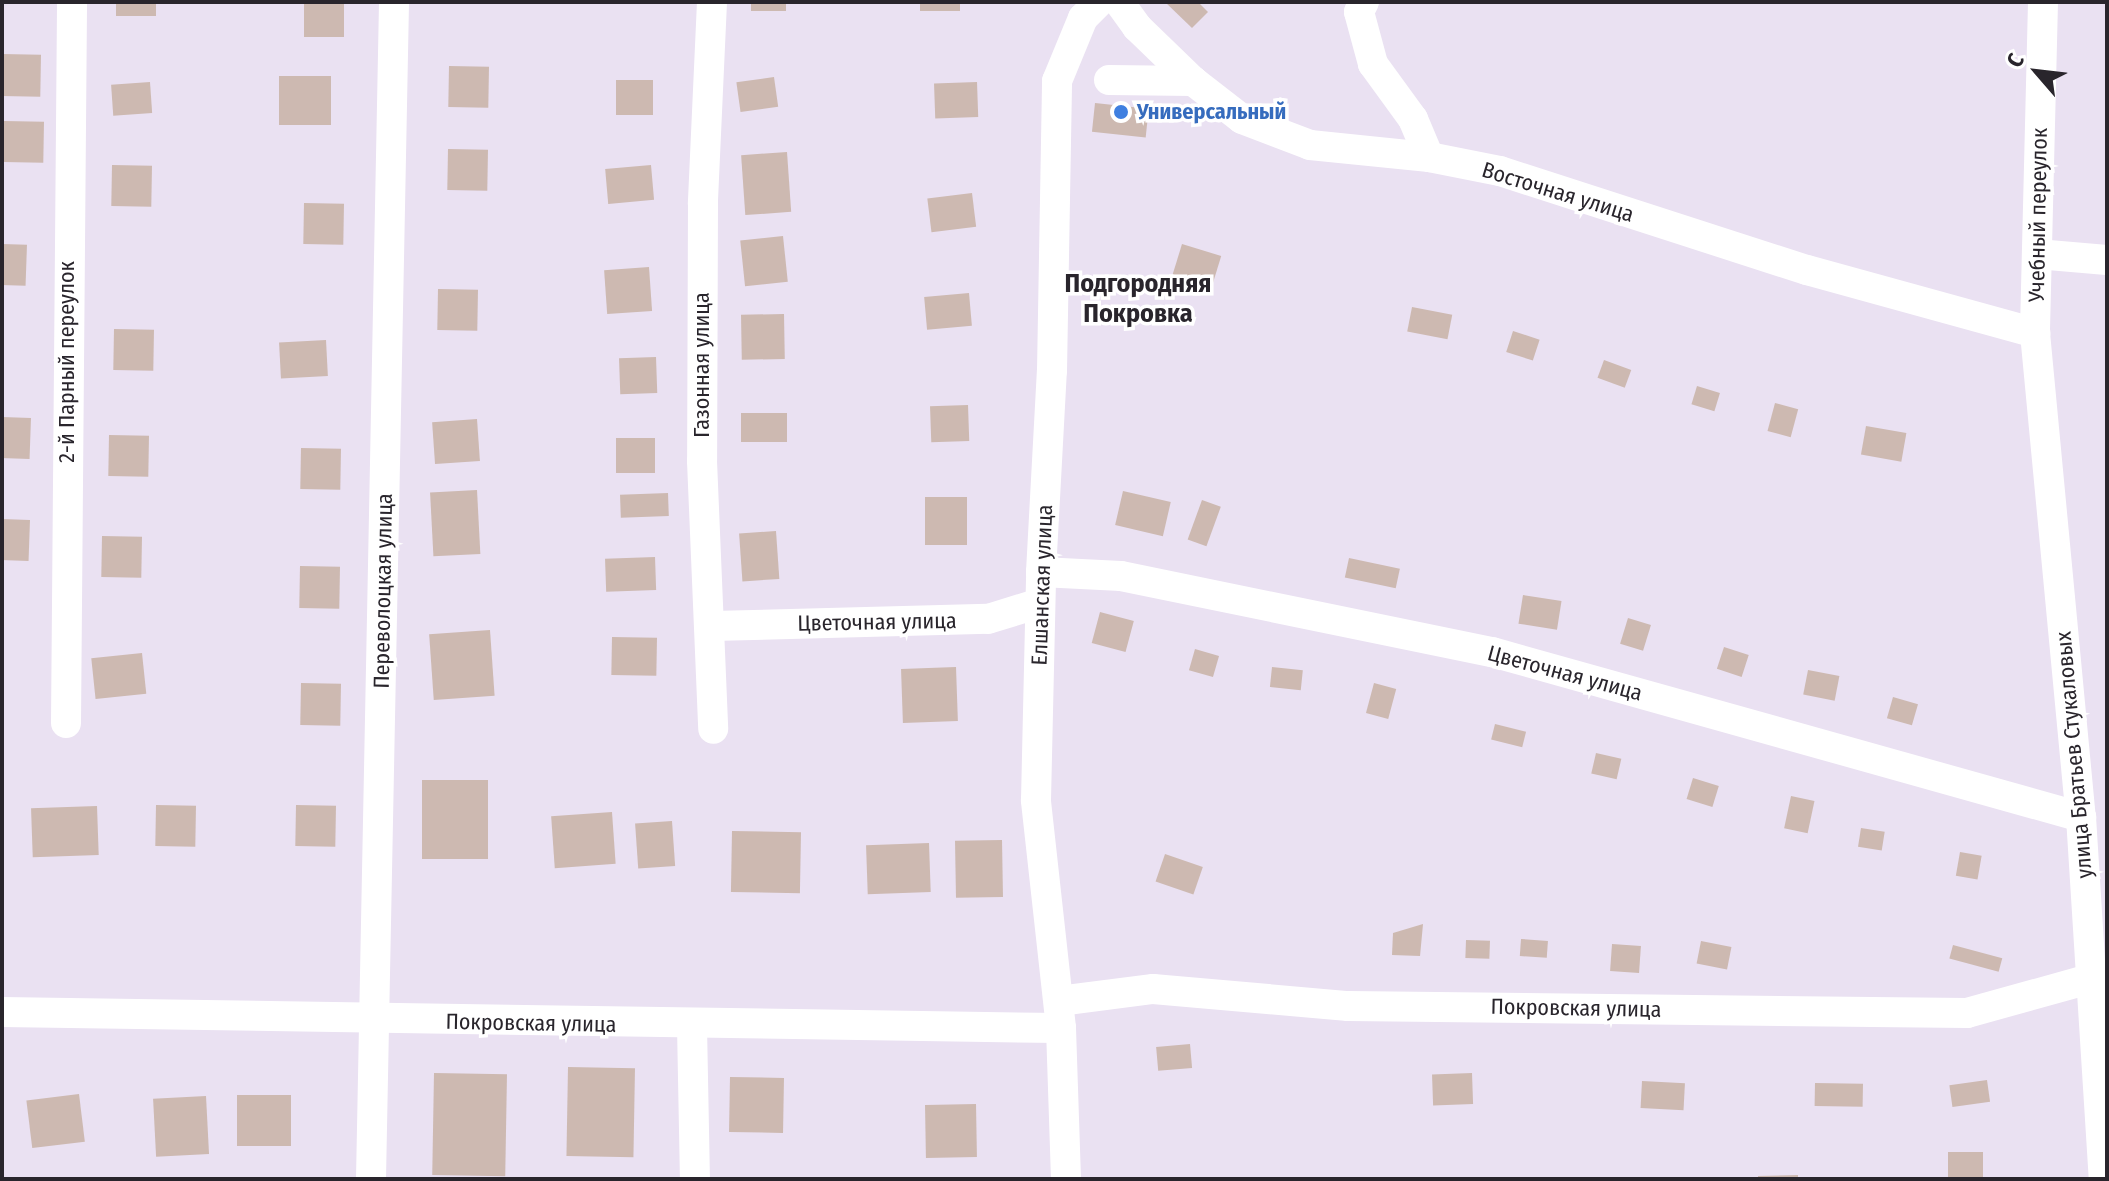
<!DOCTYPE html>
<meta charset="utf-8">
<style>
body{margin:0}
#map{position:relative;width:2109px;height:1181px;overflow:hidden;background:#eae1f2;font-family:"Fira Sans Condensed",sans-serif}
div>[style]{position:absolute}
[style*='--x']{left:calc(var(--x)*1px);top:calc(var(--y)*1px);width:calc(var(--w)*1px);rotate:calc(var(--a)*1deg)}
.building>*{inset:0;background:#cdb9b1;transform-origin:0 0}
.minor>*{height:30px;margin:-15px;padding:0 15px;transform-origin:15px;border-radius:15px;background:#fff}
.dots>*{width:22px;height:22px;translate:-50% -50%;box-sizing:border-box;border:4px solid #fff;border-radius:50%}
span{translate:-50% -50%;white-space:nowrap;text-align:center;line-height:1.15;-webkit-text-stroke:7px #fff;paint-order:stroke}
.shop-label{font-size:22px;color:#366cbe;font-weight:700}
.left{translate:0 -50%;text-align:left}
.street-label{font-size:22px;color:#29252c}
.quarter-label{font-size:26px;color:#29252c;font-weight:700}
.frame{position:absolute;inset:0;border:4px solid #29252c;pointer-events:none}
.north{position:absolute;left:1997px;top:32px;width:80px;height:80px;-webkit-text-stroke:6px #fff;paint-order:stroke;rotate:298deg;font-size:22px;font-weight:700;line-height:32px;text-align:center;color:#29252c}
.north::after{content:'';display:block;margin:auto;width:28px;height:36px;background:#29252c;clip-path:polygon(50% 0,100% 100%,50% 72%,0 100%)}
</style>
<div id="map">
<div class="building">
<i style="left:116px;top:2px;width:40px;height:14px"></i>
<i style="left:304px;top:2px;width:40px;height:35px"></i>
<i style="left:751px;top:2px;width:35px;height:9px"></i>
<i style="left:920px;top:2px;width:40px;height:9px"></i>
<i style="clip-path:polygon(1165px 2px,1198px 2px,1208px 12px,1192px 28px)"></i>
<i style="left:2px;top:54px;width:39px;height:42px;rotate:1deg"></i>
<i style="left:449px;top:66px;width:40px;height:41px;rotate:1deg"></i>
<i style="left:279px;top:76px;width:52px;height:49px"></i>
<i style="left:774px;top:77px;width:30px;height:38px;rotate:82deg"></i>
<i style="left:616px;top:80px;width:37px;height:35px"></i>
<i style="left:150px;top:82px;width:31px;height:39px;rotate:86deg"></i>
<i style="left:977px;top:82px;width:35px;height:43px;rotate:88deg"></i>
<i style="left:1095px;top:103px;width:54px;height:29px;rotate:6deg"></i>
<i style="left:4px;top:121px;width:40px;height:41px;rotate:1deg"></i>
<i style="left:448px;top:149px;width:40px;height:41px;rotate:1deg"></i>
<i style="left:787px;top:152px;width:60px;height:46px;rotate:86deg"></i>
<i style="left:112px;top:165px;width:40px;height:41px;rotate:1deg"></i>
<i style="left:651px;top:165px;width:35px;height:46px;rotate:85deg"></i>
<i style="left:972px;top:193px;width:34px;height:45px;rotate:83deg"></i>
<i style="left:304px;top:203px;width:40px;height:41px;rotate:1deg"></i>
<i style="left:783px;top:236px;width:46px;height:43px;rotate:84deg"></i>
<i style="left:2px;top:244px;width:25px;height:41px;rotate:2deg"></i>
<i style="left:1182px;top:244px;width:41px;height:32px;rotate:17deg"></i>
<i style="left:649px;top:267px;width:44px;height:45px;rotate:86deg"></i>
<i style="left:438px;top:289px;width:40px;height:41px;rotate:1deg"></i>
<i style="left:969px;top:293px;width:33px;height:45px;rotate:85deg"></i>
<i style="left:1412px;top:307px;width:41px;height:25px;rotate:11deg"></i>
<i style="left:784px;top:314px;width:45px;height:43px;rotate:89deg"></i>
<i style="left:114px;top:329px;width:40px;height:41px;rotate:1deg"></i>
<i style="left:1513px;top:331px;width:28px;height:22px;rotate:18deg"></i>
<i style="left:326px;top:340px;width:36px;height:47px;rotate:87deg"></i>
<i style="left:656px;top:357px;width:36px;height:37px;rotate:88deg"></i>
<i style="left:1604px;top:360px;width:29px;height:19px;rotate:20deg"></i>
<i style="left:1697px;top:386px;width:24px;height:19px;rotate:17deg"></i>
<i style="left:1775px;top:403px;width:24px;height:29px;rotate:15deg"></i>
<i style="left:968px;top:405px;width:36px;height:38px;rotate:88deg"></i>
<i style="left:741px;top:413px;width:46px;height:29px"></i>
<i style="left:2px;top:417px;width:29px;height:41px;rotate:2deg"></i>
<i style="left:477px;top:419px;width:42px;height:45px;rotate:86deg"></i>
<i style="left:1866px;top:426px;width:41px;height:29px;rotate:10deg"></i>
<i style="left:109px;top:435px;width:40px;height:41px;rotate:1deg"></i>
<i style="left:616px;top:438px;width:39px;height:35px"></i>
<i style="left:301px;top:448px;width:40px;height:41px;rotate:1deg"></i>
<i style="left:477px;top:490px;width:64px;height:47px;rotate:87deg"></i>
<i style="left:1123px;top:491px;width:49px;height:35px;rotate:13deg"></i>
<i style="left:668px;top:493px;width:23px;height:48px;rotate:88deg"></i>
<i style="left:925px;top:497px;width:42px;height:48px"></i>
<i style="left:1202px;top:500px;width:20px;height:42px;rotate:20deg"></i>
<i style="left:2px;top:519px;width:28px;height:41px;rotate:2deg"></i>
<i style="left:776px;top:531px;width:48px;height:37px;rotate:86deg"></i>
<i style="left:102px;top:536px;width:40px;height:41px;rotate:1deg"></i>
<i style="left:655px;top:557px;width:33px;height:50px;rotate:88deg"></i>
<i style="left:1349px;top:558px;width:52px;height:20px;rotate:12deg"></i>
<i style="left:300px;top:566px;width:40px;height:42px;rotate:1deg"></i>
<i style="left:1523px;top:595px;width:39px;height:29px;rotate:9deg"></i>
<i style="left:1100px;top:612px;width:35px;height:32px;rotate:15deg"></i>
<i style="left:1628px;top:618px;width:24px;height:27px;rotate:17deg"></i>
<i style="left:490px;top:630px;width:66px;height:61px;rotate:86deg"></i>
<i style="left:612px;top:637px;width:45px;height:38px;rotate:1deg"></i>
<i style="left:1724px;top:647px;width:26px;height:23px;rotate:18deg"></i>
<i style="left:1195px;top:649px;width:25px;height:22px;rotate:16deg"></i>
<i style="left:142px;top:653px;width:41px;height:51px;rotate:84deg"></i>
<i style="left:956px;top:667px;width:54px;height:55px;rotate:88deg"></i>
<i style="left:1272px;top:667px;width:31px;height:20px;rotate:6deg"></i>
<i style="left:1808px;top:670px;width:32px;height:25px;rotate:11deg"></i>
<i style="left:301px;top:683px;width:40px;height:42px;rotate:1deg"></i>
<i style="left:1374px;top:683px;width:23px;height:31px;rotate:15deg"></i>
<i style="left:1893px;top:697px;width:26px;height:22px;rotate:16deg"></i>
<i style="left:1495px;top:724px;width:32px;height:16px;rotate:14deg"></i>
<i style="left:1596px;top:753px;width:26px;height:21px;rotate:13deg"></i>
<i style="left:1693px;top:778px;width:27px;height:22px;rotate:17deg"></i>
<i style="left:422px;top:780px;width:66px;height:79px"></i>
<i style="left:1791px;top:796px;width:24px;height:33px;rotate:12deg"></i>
<i style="left:156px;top:805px;width:40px;height:41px;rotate:1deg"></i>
<i style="left:296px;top:805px;width:40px;height:41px;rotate:1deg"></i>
<i style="left:97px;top:806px;width:49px;height:66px;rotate:88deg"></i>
<i style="left:612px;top:812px;width:52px;height:61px;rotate:86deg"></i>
<i style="left:672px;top:821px;width:45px;height:37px;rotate:86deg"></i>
<i style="left:1861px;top:828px;width:24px;height:19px;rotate:9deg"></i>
<i style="left:732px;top:831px;width:69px;height:61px;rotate:1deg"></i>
<i style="left:1002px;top:840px;width:57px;height:47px;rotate:89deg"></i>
<i style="left:929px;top:843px;width:49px;height:63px;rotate:88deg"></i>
<i style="left:1960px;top:852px;width:22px;height:24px;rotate:10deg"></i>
<i style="left:1165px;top:854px;width:40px;height:29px;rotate:19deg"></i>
<i style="clip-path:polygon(1423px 924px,1420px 956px,1392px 955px,1393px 933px)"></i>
<i style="left:1521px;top:939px;width:27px;height:17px;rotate:4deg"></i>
<i style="left:1466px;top:940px;width:24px;height:18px;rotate:2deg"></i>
<i style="left:1701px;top:941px;width:31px;height:23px;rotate:11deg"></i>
<i style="left:1612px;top:944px;width:29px;height:27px;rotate:4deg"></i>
<i style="left:1953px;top:945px;width:51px;height:14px;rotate:15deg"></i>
<i style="left:1190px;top:1044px;width:24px;height:34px;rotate:85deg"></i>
<i style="left:568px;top:1067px;width:67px;height:89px;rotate:1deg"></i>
<i style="left:434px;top:1073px;width:73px;height:102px;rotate:1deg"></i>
<i style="left:1472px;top:1073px;width:31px;height:40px;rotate:88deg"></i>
<i style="left:730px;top:1077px;width:54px;height:55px;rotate:1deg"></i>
<i style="left:1987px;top:1080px;width:22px;height:38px;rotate:82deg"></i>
<i style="left:1642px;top:1081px;width:43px;height:27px;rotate:3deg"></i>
<i style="left:1815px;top:1083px;width:48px;height:23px;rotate:1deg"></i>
<i style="left:79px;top:1094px;width:48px;height:53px;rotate:83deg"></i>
<i style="left:237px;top:1095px;width:54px;height:51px"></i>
<i style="left:206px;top:1096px;width:58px;height:53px;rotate:87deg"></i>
<i style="left:976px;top:1104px;width:53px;height:51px;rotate:89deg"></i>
<i style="left:1983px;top:1152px;width:27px;height:35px;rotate:90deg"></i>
<i style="clip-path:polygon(1798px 1175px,1798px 1179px,1758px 1179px,1758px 1176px)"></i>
</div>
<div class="minor">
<i style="--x:712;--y:2;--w:202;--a:92.6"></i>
<i style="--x:703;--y:204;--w:257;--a:90.2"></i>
<i style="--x:702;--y:461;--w:268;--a:87.6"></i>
<i style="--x:1119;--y:2;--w:31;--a:54"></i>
<i style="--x:1137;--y:27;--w:78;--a:44"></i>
<i style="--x:1193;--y:81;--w:62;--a:37.8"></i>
<i style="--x:1242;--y:119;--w:73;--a:20.9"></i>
<i style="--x:1310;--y:145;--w:120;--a:5.8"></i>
<i style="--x:1429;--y:157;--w:72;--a:11.2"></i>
<i style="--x:1500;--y:171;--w:323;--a:17.9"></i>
<i style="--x:1807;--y:270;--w:237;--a:15.4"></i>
<i style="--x:1364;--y:2;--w:11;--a:117"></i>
<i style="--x:1359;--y:12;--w:54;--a:74.9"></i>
<i style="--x:1373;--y:64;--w:68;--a:54"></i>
<i style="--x:1413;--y:119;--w:41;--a:67.2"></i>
<i style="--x:2043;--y:2;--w:331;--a:91.4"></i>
<i style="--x:2035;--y:333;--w:486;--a:84.6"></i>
<i style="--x:2081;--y:817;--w:363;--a:86.4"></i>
<i style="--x:1109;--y:80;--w:84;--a:0.7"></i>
<i style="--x:2037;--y:254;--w:70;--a:4.9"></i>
<i style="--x:1041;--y:572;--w:80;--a:2.9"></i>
<i style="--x:1121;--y:576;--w:379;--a:11.6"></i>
<i style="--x:1492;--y:652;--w:612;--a:15.65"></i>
<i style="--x:712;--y:626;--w:276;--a:-1.5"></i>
<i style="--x:988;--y:619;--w:54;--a:-17.1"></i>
<i style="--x:66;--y:723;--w:721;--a:-89.52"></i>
<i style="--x:1059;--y:1001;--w:95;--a:-7.3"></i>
<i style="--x:1153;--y:989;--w:196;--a:5"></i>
<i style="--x:1348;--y:1006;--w:619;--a:0.65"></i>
<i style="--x:1967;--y:1013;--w:128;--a:-15.5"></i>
<i style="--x:2;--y:1012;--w:1059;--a:0.87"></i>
<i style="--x:692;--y:1026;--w:153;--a:88.9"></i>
<i style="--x:371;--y:1179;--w:1177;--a:-88.88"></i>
<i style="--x:1066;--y:1179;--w:151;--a:-91.9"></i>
<i style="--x:1061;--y:1028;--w:229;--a:-96.3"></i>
<i style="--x:1036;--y:800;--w:228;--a:-88.7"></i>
<i style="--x:1041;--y:572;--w:201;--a:-86.9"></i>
<i style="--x:1052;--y:371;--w:290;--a:-89"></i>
<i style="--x:1057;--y:81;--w:68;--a:-67.6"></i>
<i style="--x:1083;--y:18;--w:23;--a:-45"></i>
</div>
<div class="dots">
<i style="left:1121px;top:112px;background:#3f7fe0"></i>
</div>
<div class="shop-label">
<span class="left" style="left:1137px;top:112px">Универсальный</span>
</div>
<div class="street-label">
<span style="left:1558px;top:192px;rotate:17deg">Восточная улица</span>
<span style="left:2038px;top:215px;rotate:-89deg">Учебный переулок</span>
<span style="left:67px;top:362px;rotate:-90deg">2-й Парный переулок</span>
<span style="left:702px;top:365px;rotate:-90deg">Газонная улица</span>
<span style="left:1042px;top:585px;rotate:-88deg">Елшанская улица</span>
<span style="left:383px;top:591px;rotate:-89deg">Переволоцкая улица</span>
<span style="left:877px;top:622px;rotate:-1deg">Цветочная улица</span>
<span style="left:1565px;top:673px;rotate:15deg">Цветочная улица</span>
<span style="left:2074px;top:755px;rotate:-95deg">улица Братьев Стукаловых</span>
<span style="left:1576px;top:1008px;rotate:1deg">Покровская улица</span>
<span style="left:531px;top:1023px;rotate:1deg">Покровская улица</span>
</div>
<div class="quarter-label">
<span style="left:1138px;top:299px">Подгородняя<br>Покровка</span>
</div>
<div class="frame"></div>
<div class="north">С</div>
</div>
